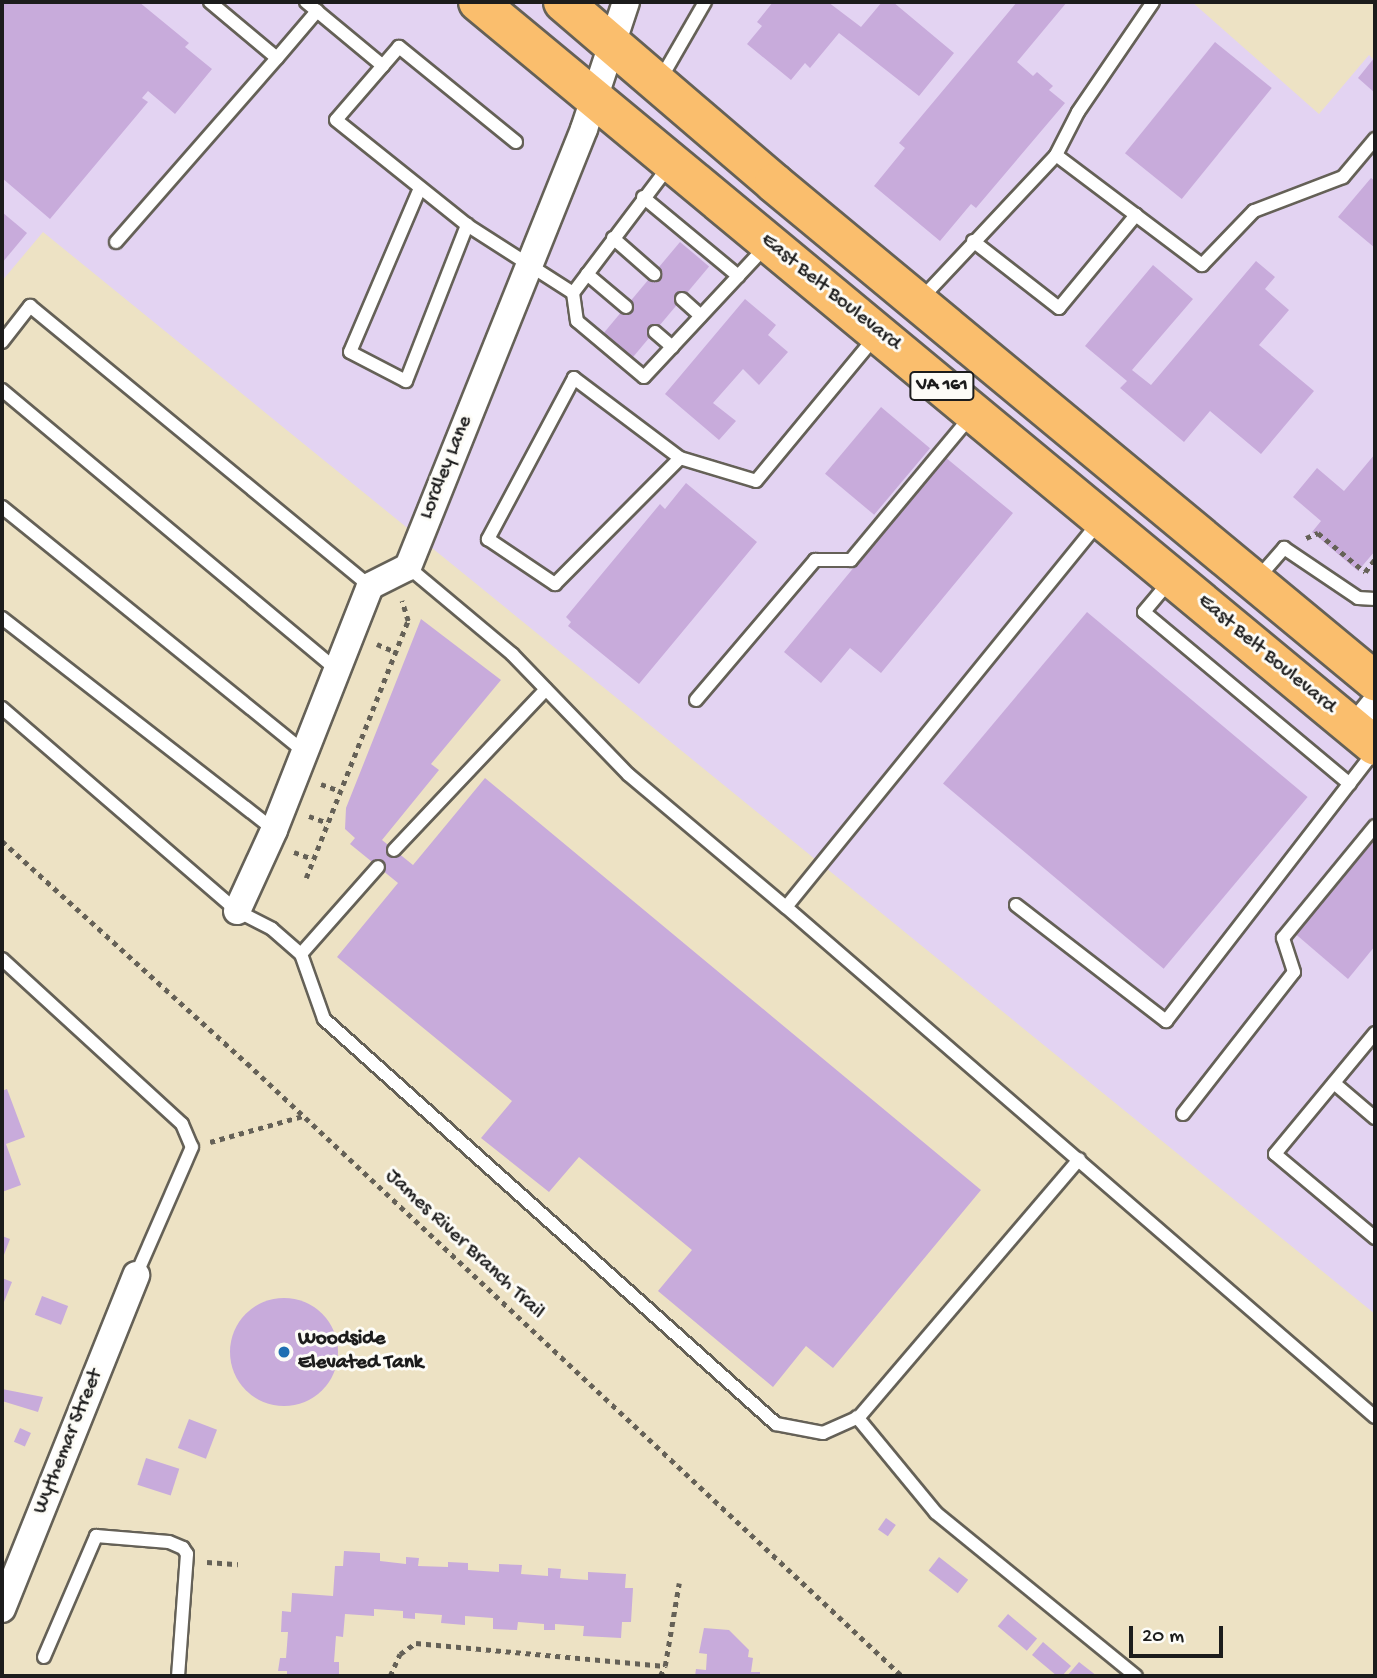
<!DOCTYPE html>
<style>
body{margin:0}
#map{position:relative;width:1377px;height:1678px;overflow:hidden;background:#ede2c4;font-family:"Gochi Hand",sans-serif}
div>[style]{position:absolute}
[style*='--x']{left:calc(var(--x)*1px);top:calc(var(--y)*1px);width:calc(var(--w)*1px);rotate:calc(var(--a)*1deg)}
.built>*{inset:0;background:#e3d3f2}
.building>*{inset:0;background:#c8abdb;transform-origin:0 0}
.round{border-radius:50%}
.path>*{height:4.5px;margin-top:-2.25px;transform-origin:0;background:repeating-linear-gradient(90deg,#656157 0 5px,transparent 0 10px)}
.roads{filter:drop-shadow(2px 0 #656157) drop-shadow(-2px 0 #656157) drop-shadow(0 2px #656157) drop-shadow(0 -2px #656157)}
.service>*{height:12px;margin:-6px;padding:0 6px;transform-origin:6px;border-radius:6px;background:#fff}
.minor>*{height:26px;margin:-13px;padding:0 13px;transform-origin:13px;border-radius:13px;background:#fff}
.primary>*{height:38px;margin:-19px;padding:0 19px;transform-origin:19px;border-radius:19px;background:#fabe6d}
.dots>*{width:19px;height:19px;translate:-50% -50%;box-sizing:border-box;border:4px solid #fdfcf7;border-radius:50%}
span{translate:-50% -50%;white-space:nowrap;text-align:center;line-height:1.15;-webkit-text-stroke:6px #fdfcf7;paint-order:stroke}
.shield-label span{padding:2px 5px;background:#fdfcf7;border:2px solid;border-radius:5px;-webkit-text-stroke-width:0}
.shield-label{font-size:19px;color:#1c1c1c;font-weight:700}
.street-label{font-size:21px;color:#1c1c1c}
.poi-label{font-size:21px;color:#1c1c1c;font-weight:700}
.left{translate:0 -50%;text-align:left}
.frame{position:absolute;inset:0;border:4px solid #1c1c1c;pointer-events:none}
.scale{position:absolute;left:1129px;top:1626px;width:94px;height:32px;box-sizing:border-box;border:4px solid #1c1c1c;border-top:0;padding-left:9px;font-size:21px;line-height:24px;white-space:nowrap;color:#1c1c1c;-webkit-text-stroke:5px #fdfcf7;paint-order:stroke}
</style>
<div id="map">
<div class="built">
<i style="clip-path:polygon(2px 2px,1192px 2px,1319px 114px,1369px 55px,1375px 61px,1375px 1314px,43px 232px,2px 281px)"></i>
</div>
<div class="building">
<i style="clip-path:polygon(2px 2px,139px 2px,189px 43px,185px 47px,212px 69px,175px 114px,148px 91px,142px 98px,148px 102px,50px 219px,2px 178px)"></i>
<i style="clip-path:polygon(773px 2px,828px 2px,861px 27px,882px 2px,893px 2px,954px 53px,919px 96px,839px 33px,810px 68px,805px 63px,791px 80px,747px 44px,762px 26px,757px 22px)"></i>
<i style="clip-path:polygon(1017px 2px,1067px 2px,1017px 62px,1033px 76px,1037px 72px,1053px 86px,1049px 90px,1065px 103px,976px 208px,971px 204px,940px 241px,874px 186px,905px 148px,899px 143px)"></i>
<i style="left:1215px;top:42px;width:73px;height:143px;rotate:39deg"></i>
<i style="clip-path:polygon(1375px 57px,1375px 93px,1358px 78px)"></i>
<i style="clip-path:polygon(1371px 178px,1375px 181px,1375px 248px,1338px 217px)"></i>
<i style="clip-path:polygon(2px 212px,27px 233px,2px 263px)"></i>
<i style="left:680px;top:242px;width:38px;height:119px;rotate:40deg"></i>
<i style="clip-path:polygon(1256px 261px,1275px 277px,1265px 289px,1289px 310px,1259px 345px,1314px 391px,1261px 454px,1210px 411px,1184px 442px,1120px 388px,1127px 381px,1085px 346px,1153px 265px,1193px 299px,1132px 370px,1151px 385px)"></i>
<i style="clip-path:polygon(745px 299px,776px 325px,768px 335px,788px 352px,759px 385px,743px 369px,713px 403px,736px 421px,719px 440px,665px 394px)"></i>
<i style="left:881px;top:407px;width:64px;height:87px;rotate:40deg"></i>
<i style="clip-path:polygon(1375px 454px,1375px 551px,1358px 571px,1312px 532px,1321px 521px,1293px 497px,1317px 468px,1344px 491px)"></i>
<i style="clip-path:polygon(945px 457px,1013px 513px,881px 673px,850px 648px,821px 683px,784px 652px)"></i>
<i style="clip-path:polygon(686px 483px,757px 542px,639px 684px,568px 626px,571px 622px,566px 617px,660px 504px,665px 509px)"></i>
<i style="left:1087px;top:612px;width:288px;height:224px;rotate:40deg"></i>
<i style="clip-path:polygon(421px 619px,501px 680px,431px 764px,439px 770px,382px 840px,413px 865px,485px 778px,981px 1190px,833px 1368px,806px 1346px,773px 1387px,658px 1291px,692px 1250px,579px 1157px,549px 1192px,481px 1138px,512px 1101px,337px 957px,398px 883px,350px 844px,355px 838px,345px 829px,346px 808px)"></i>
<i style="clip-path:polygon(1375px 832px,1375px 946px,1348px 979px,1292px 931px)"></i>
<i style="clip-path:polygon(7px 1089px,25px 1137px,6px 1144px,21px 1185px,2px 1192px,2px 1091px)"></i>
<i style="clip-path:polygon(2px 1236px,10px 1239px,2px 1260px)"></i>
<i style="clip-path:polygon(2px 1278px,12px 1282px,2px 1307px)"></i>
<i style="left:42px;top:1296px;width:28px;height:20px;rotate:21deg"></i>
<i class="round" style="left:230px;top:1298px;width:108px;height:108px"></i>
<i style="clip-path:polygon(2px 1389px,43px 1397px,38px 1412px,2px 1401px)"></i>
<i style="left:189px;top:1419px;width:30px;height:31px;rotate:21deg"></i>
<i style="left:20px;top:1428px;width:12px;height:15px;rotate:24deg"></i>
<i style="left:146px;top:1458px;width:35px;height:28px;rotate:18deg"></i>
<i style="left:886px;top:1518px;width:12px;height:14px;rotate:35deg"></i>
<i style="clip-path:polygon(344px 1551px,380px 1553px,380px 1561px,406px 1564px,406px 1557px,419px 1558px,418px 1566px,448px 1567px,448px 1562px,468px 1563px,468px 1570px,499px 1572px,499px 1564px,522px 1565px,521px 1574px,548px 1576px,548px 1568px,561px 1569px,560px 1578px,588px 1580px,588px 1572px,626px 1574px,625px 1588px,633px 1588px,631px 1622px,622px 1622px,621px 1638px,583px 1636px,584px 1626px,555px 1624px,555px 1630px,544px 1630px,544px 1624px,518px 1622px,517px 1630px,493px 1629px,493px 1618px,465px 1616px,465px 1625px,441px 1623px,442px 1615px,415px 1613px,415px 1619px,403px 1618px,403px 1611px,374px 1609px,374px 1616px,345px 1614px,343px 1637px,336px 1636px,334px 1662px,339px 1662px,339px 1676px,287px 1676px,287px 1671px,278px 1671px,280px 1658px,286px 1658px,288px 1632px,281px 1632px,282px 1611px,291px 1612px,292px 1593px,333px 1596px,335px 1566px,343px 1566px)"></i>
<i style="left:939px;top:1557px;width:37px;height:17px;rotate:38deg"></i>
<i style="left:1008px;top:1614px;width:38px;height:16px;rotate:40deg"></i>
<i style="clip-path:polygon(704px 1628px,729px 1630px,749px 1650px,748px 1657px,753px 1658px,751px 1672px,760px 1672px,760px 1676px,695px 1676px,696px 1669px,706px 1670px,707px 1654px,699px 1653px)"></i>
<i style="clip-path:polygon(1043px 1642px,1071px 1666px,1062px 1676px,1057px 1676px,1032px 1655px)"></i>
<i style="clip-path:polygon(1079px 1662px,1097px 1676px,1067px 1676px)"></i>
</div>
<div class="path">
<i style="--x:1306;--y:538;--w:13;--a:-23"></i>
<i style="--x:1318;--y:533;--w:61;--a:39.7"></i>
<i style="--x:1365;--y:572;--w:16;--a:-52"></i>
<i style="--x:377;--y:644;--w:21;--a:23"></i>
<i style="--x:321;--y:784;--w:20;--a:20"></i>
<i style="--x:309;--y:816;--w:20;--a:20"></i>
<i style="--x:2;--y:841;--w:331;--a:42.2"></i>
<i style="--x:247;--y:1063;--w:897;--a:43.1"></i>
<i style="--x:294;--y:852;--w:20;--a:20"></i>
<i style="--x:306;--y:878;--w:277;--a:-68.4"></i>
<i style="--x:408;--y:621;--w:21;--a:-107"></i>
<i style="--x:210;--y:1142;--w:97;--a:-15.6"></i>
<i style="--x:207;--y:1562;--w:31;--a:4"></i>
<i style="--x:390;--y:1676;--w:24;--a:-66"></i>
<i style="--x:400;--y:1654;--w:19;--a:-35"></i>
<i style="--x:416;--y:1643;--w:250;--a:5.3"></i>
<i style="--x:660;--y:1676;--w:11;--a:-63"></i>
<i style="--x:665;--y:1666;--w:84;--a:-80.4"></i>
</div>
<div class="roads">
<div class="service">
<i style="--x:210;--y:2;--w:87;--a:39.9"></i>
<i style="--x:277;--y:58;--w:62;--a:-49.6"></i>
<i style="--x:306;--y:2;--w:100;--a:39.7"></i>
<i style="--x:660;--y:80;--w:90;--a:-60"></i>
<i style="--x:516;--y:142;--w:151;--a:-140.9"></i>
<i style="--x:399;--y:47;--w:96;--a:130.8"></i>
<i style="--x:336;--y:120;--w:168;--a:38.7"></i>
<i style="--x:467;--y:225;--w:126;--a:32.7"></i>
<i style="--x:573;--y:293;--w:159;--a:-52.9"></i>
<i style="--x:1056;--y:155;--w:48;--a:-62.9"></i>
<i style="--x:1078;--y:112;--w:133;--a:-55.7"></i>
<i style="--x:420;--y:188;--w:178;--a:113.1"></i>
<i style="--x:350;--y:352;--w:63;--a:27.4"></i>
<i style="--x:406;--y:381;--w:168;--a:-68.6"></i>
<i style="--x:643;--y:197;--w:124;--a:39.7"></i>
<i style="--x:613;--y:238;--w:55;--a:41.3"></i>
<i style="--x:973;--y:241;--w:109;--a:37.9"></i>
<i style="--x:1059;--y:308;--w:121;--a:-50.4"></i>
<i style="--x:116;--y:242;--w:244;--a:-48.8"></i>
<i style="--x:587;--y:274;--w:51;--a:40.2"></i>
<i style="--x:573;--y:293;--w:28;--a:82"></i>
<i style="--x:577;--y:321;--w:87;--a:39.9"></i>
<i style="--x:644;--y:377;--w:179;--a:-47"></i>
<i style="--x:682;--y:299;--w:25;--a:42"></i>
<i style="--x:921;--y:299;--w:197;--a:-46.8"></i>
<i style="--x:1056;--y:155;--w:183;--a:37"></i>
<i style="--x:1202;--y:265;--w:75;--a:-46.1"></i>
<i style="--x:1254;--y:211;--w:95;--a:-20.9"></i>
<i style="--x:1343;--y:177;--w:50;--a:-49.9"></i>
<i style="--x:655;--y:332;--w:23;--a:41"></i>
<i style="--x:2;--y:342;--w:46;--a:-52.1"></i>
<i style="--x:30;--y:306;--w:440;--a:39.5"></i>
<i style="--x:2;--y:390;--w:438;--a:39.9"></i>
<i style="--x:680;--y:458;--w:133;--a:-143"></i>
<i style="--x:574;--y:378;--w:183;--a:118.1"></i>
<i style="--x:488;--y:539;--w:81;--a:33.9"></i>
<i style="--x:555;--y:584;--w:177;--a:-45.2"></i>
<i style="--x:680;--y:458;--w:79;--a:16.8"></i>
<i style="--x:756;--y:481;--w:188;--a:-50.4"></i>
<i style="--x:2;--y:507;--w:391;--a:39"></i>
<i style="--x:1099;--y:522;--w:496;--a:129.1"></i>
<i style="--x:786;--y:907;--w:779;--a:40.89"></i>
<i style="--x:408;--y:567;--w:136;--a:39.9"></i>
<i style="--x:512;--y:654;--w:168;--a:46"></i>
<i style="--x:629;--y:775;--w:205;--a:40.1"></i>
<i style="--x:1258;--y:578;--w:40;--a:-49"></i>
<i style="--x:1284;--y:548;--w:89;--a:34"></i>
<i style="--x:1358;--y:598;--w:17;--a:3"></i>
<i style="--x:1169;--y:582;--w:39;--a:130"></i>
<i style="--x:1144;--y:612;--w:268;--a:39.9"></i>
<i style="--x:2;--y:618;--w:345;--a:37.9"></i>
<i style="--x:696;--y:700;--w:184;--a:-49.6"></i>
<i style="--x:815;--y:560;--w:36;--a:0"></i>
<i style="--x:851;--y:560;--w:187;--a:-50.2"></i>
<i style="--x:2;--y:708;--w:311;--a:40.8"></i>
<i style="--x:237;--y:911;--w:39;--a:27"></i>
<i style="--x:272;--y:929;--w:38;--a:41"></i>
<i style="--x:301;--y:954;--w:69;--a:70.5"></i>
<i style="--x:324;--y:1019;--w:607;--a:41.86"></i>
<i style="--x:776;--y:1424;--w:48;--a:10.8"></i>
<i style="--x:823;--y:1433;--w:39;--a:-24"></i>
<i style="--x:859;--y:1417;--w:339;--a:-49.5"></i>
<i style="--x:394;--y:850;--w:221;--a:-46.6"></i>
<i style="--x:1016;--y:905;--w:190;--a:37.7"></i>
<i style="--x:1166;--y:1021;--w:341;--a:-52.3"></i>
<i style="--x:301;--y:954;--w:116;--a:-48.5"></i>
<i style="--x:2;--y:959;--w:244;--a:42.5"></i>
<i style="--x:182;--y:1124;--w:25;--a:67"></i>
<i style="--x:192;--y:1147;--w:140;--a:113.6"></i>
<i style="--x:1375;--y:1033;--w:157;--a:129.6"></i>
<i style="--x:1275;--y:1154;--w:131;--a:40"></i>
<i style="--x:1334;--y:1083;--w:54;--a:40.5"></i>
<i style="--x:1183;--y:1114;--w:180;--a:-52"></i>
<i style="--x:1294;--y:972;--w:36;--a:-108"></i>
<i style="--x:1283;--y:938;--w:145;--a:-50.6"></i>
<i style="--x:857;--y:1417;--w:124;--a:50.5"></i>
<i style="--x:936;--y:1513;--w:258;--a:39.2"></i>
<i style="--x:44;--y:1657;--w:132;--a:-66.7"></i>
<i style="--x:96;--y:1536;--w:73;--a:4.7"></i>
<i style="--x:169;--y:1542;--w:15;--a:23"></i>
<i style="--x:183;--y:1548;--w:7;--a:56"></i>
<i style="--x:187;--y:1554;--w:122;--a:94.2"></i>
</div>
<div class="minor">
<i style="--x:1355;--y:728;--w:32;--a:-51"></i>
<i style="--x:237;--y:911;--w:89;--a:-65.4"></i>
<i style="--x:274;--y:830;--w:262;--a:-68.5"></i>
<i style="--x:370;--y:586;--w:42;--a:-26.6"></i>
<i style="--x:408;--y:567;--w:472;--a:-68.1"></i>
<i style="--x:584;--y:129;--w:134;--a:-71.7"></i>
<i style="--x:2;--y:1609;--w:360;--a:-68.1"></i>
</div>
<div class="primary">
<i style="--x:478;--y:2;--w:1165;--a:39.67"></i>
<i style="--x:563;--y:2;--w:278;--a:40.6"></i>
<i style="--x:774;--y:183;--w:781;--a:39.65"></i>
</div>
</div>
<div class="dots">
<i style="left:284px;top:1352px;background:#1f6fb2"></i>
</div>
<div class="shield-label">
<span style="left:942px;top:386px">VA 161</span>
</div>
<div class="street-label">
<span style="left:830px;top:293px;rotate:39deg">East Belt Boulevard</span>
<span style="left:447px;top:468px;rotate:-68deg">Lordley Lane</span>
<span style="left:1266px;top:655px;rotate:40deg">East Belt Boulevard</span>
<span style="left:464px;top:1245px;rotate:43deg">James River Branch Trail</span>
<span style="left:69px;top:1442px;rotate:-68deg">Wythemar Street</span>
</div>
<div class="poi-label">
<span class="left" style="left:298px;top:1352px">Woodside<br>Elevated Tank</span>
</div>
<div class="frame"></div>
<div class="scale">20 m</div>
</div>
